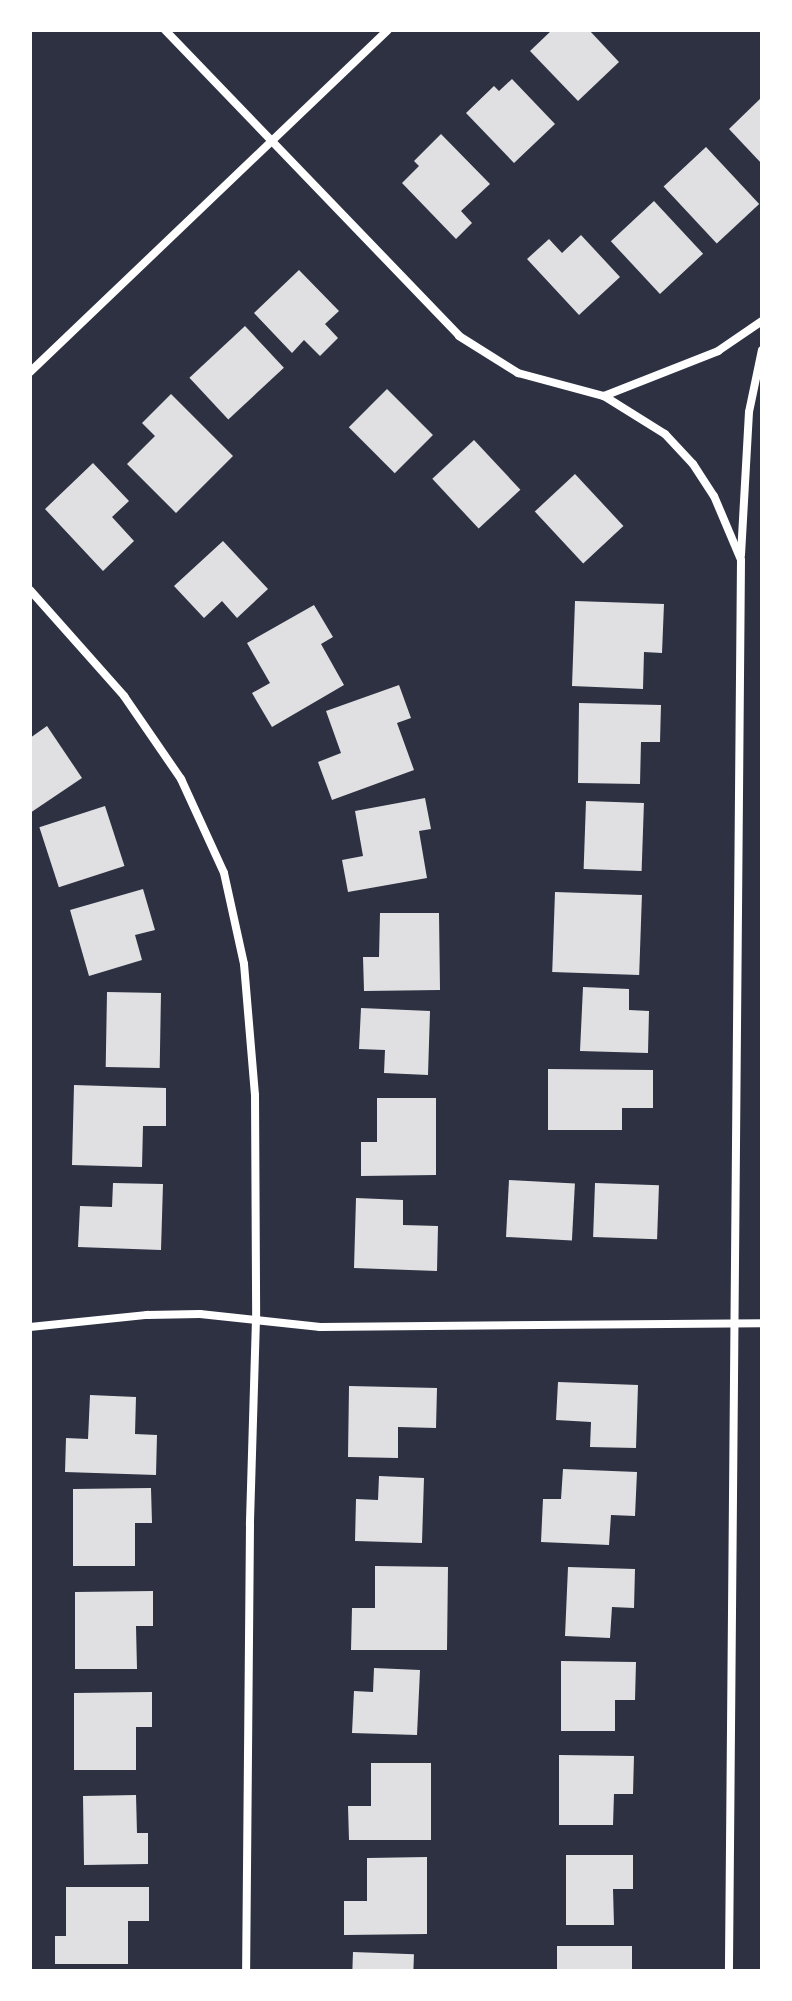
<!DOCTYPE html>
<style>
body{margin:0}
#map{position:relative;width:792px;height:2001px;overflow:hidden;background:#2d3142;font-family:Bitter,serif}
div>[style]{position:absolute}
[style*='--x']{left:calc(var(--x)*1px);top:calc(var(--y)*1px);width:calc(var(--w)*1px);rotate:calc(var(--a)*1deg)}
.building>*{inset:0;background:#e0e0e3;transform-origin:0 0}
.minor>*{height:8px;margin:-4px;padding:0 4px;transform-origin:4px;border-radius:4px;background:#fff}
span{translate:-50% -50%;white-space:nowrap;text-align:center;line-height:1.15;-webkit-text-stroke:6px #fff;paint-order:stroke}
.frame{position:absolute;inset:0;border:32px solid #fff;pointer-events:none}
</style>
<div id="map">
<div class="building">
<i style="clip-path:polygon(552px 30px,589px 30px,619px 62px,578px 101px,530px 51px)"></i>
<i style="clip-path:polygon(512px 79px,555px 124px,514px 163px,466px 113px,494px 86px,499px 91px)"></i>
<i style="clip-path:polygon(762px 97px,762px 164px,729px 129px)"></i>
<i style="clip-path:polygon(441px 134px,490px 184px,461px 211px,472px 223px,456px 239px,402px 183px,419px 166px,414px 161px)"></i>
<i style="left:706px;top:147px;width:78px;height:58px;rotate:47deg"></i>
<i style="left:654px;top:201px;width:72px;height:59px;rotate:47deg"></i>
<i style="clip-path:polygon(581px 235px,620px 277px,579px 315px,527px 259px,549px 239px,562px 253px)"></i>
<i style="clip-path:polygon(299px 270px,339px 311px,325px 324px,338px 338px,320px 356px,304px 340px,292px 353px,254px 313px)"></i>
<i style="left:245px;top:326px;width:57px;height:76px;rotate:47deg"></i>
<i style="left:387px;top:389px;width:65px;height:54px;rotate:45deg"></i>
<i style="clip-path:polygon(171px 394px,233px 456px,176px 513px,127px 464px,155px 436px,142px 423px)"></i>
<i style="left:474px;top:440px;width:68px;height:57px;rotate:47deg"></i>
<i style="clip-path:polygon(93px 463px,129px 501px,112px 517px,134px 541px,103px 571px,45px 509px)"></i>
<i style="left:575px;top:474px;width:71px;height:55px;rotate:47deg"></i>
<i style="clip-path:polygon(223px 541px,268px 589px,237px 618px,222px 601px,204px 618px,174px 586px)"></i>
<i style="clip-path:polygon(575px 601px,664px 604px,662px 653px,644px 652px,643px 689px,572px 686px)"></i>
<i style="clip-path:polygon(314px 605px,333px 637px,321px 644px,344px 685px,272px 727px,252px 693px,270px 683px,247px 643px)"></i>
<i style="clip-path:polygon(399px 685px,411px 718px,397px 723px,414px 770px,332px 800px,318px 762px,341px 753px,326px 711px)"></i>
<i style="clip-path:polygon(579px 703px,661px 705px,660px 742px,641px 742px,640px 784px,578px 783px)"></i>
<i style="clip-path:polygon(47px 726px,82px 778px,30px 813px,30px 738px)"></i>
<i style="clip-path:polygon(425px 798px,431px 829px,419px 831px,427px 878px,348px 892px,342px 860px,363px 856px,355px 811px)"></i>
<i style="left:586px;top:801px;width:58px;height:68px;rotate:2deg"></i>
<i style="left:105px;top:806px;width:63px;height:69px;rotate:72deg"></i>
<i style="clip-path:polygon(143px 889px,155px 930px,135px 935px,142px 960px,89px 976px,70px 910px)"></i>
<i style="left:555px;top:892px;width:87px;height:80px;rotate:2deg"></i>
<i style="clip-path:polygon(380px 913px,439px 913px,440px 990px,364px 991px,363px 957px,379px 957px)"></i>
<i style="clip-path:polygon(583px 987px,629px 989px,629px 1010px,649px 1011px,648px 1053px,580px 1051px)"></i>
<i style="left:107px;top:992px;width:54px;height:75px;rotate:1deg"></i>
<i style="clip-path:polygon(361px 1008px,430px 1011px,428px 1075px,384px 1073px,385px 1050px,359px 1049px)"></i>
<i style="clip-path:polygon(548px 1069px,653px 1070px,653px 1108px,622px 1108px,622px 1130px,548px 1130px)"></i>
<i style="clip-path:polygon(74px 1085px,166px 1088px,166px 1126px,143px 1126px,142px 1167px,72px 1165px)"></i>
<i style="clip-path:polygon(377px 1098px,436px 1098px,436px 1175px,361px 1176px,361px 1142px,377px 1142px)"></i>
<i style="left:509px;top:1180px;width:66px;height:57px;rotate:3deg"></i>
<i style="clip-path:polygon(113px 1183px,163px 1184px,161px 1250px,78px 1247px,80px 1206px,112px 1207px)"></i>
<i style="left:595px;top:1183px;width:64px;height:54px;rotate:2deg"></i>
<i style="clip-path:polygon(356px 1198px,403px 1200px,403px 1225px,438px 1226px,437px 1271px,354px 1268px)"></i>
<i style="clip-path:polygon(558px 1382px,638px 1385px,636px 1448px,590px 1447px,591px 1422px,556px 1420px)"></i>
<i style="clip-path:polygon(349px 1386px,437px 1388px,436px 1428px,398px 1427px,398px 1458px,348px 1457px)"></i>
<i style="clip-path:polygon(90px 1395px,136px 1397px,135px 1434px,157px 1435px,156px 1475px,65px 1472px,66px 1438px,88px 1439px)"></i>
<i style="clip-path:polygon(563px 1469px,637px 1472px,635px 1516px,611px 1515px,609px 1545px,541px 1542px,543px 1499px,561px 1499px)"></i>
<i style="clip-path:polygon(379px 1476px,424px 1478px,422px 1543px,355px 1541px,356px 1499px,378px 1500px)"></i>
<i style="clip-path:polygon(151px 1488px,152px 1523px,135px 1523px,135px 1566px,73px 1566px,73px 1489px)"></i>
<i style="clip-path:polygon(375px 1566px,448px 1567px,447px 1650px,351px 1650px,352px 1608px,375px 1608px)"></i>
<i style="clip-path:polygon(568px 1567px,635px 1569px,634px 1608px,612px 1607px,610px 1638px,565px 1636px)"></i>
<i style="clip-path:polygon(153px 1591px,153px 1626px,136px 1626px,137px 1669px,75px 1669px,75px 1592px)"></i>
<i style="clip-path:polygon(561px 1661px,636px 1662px,635px 1700px,615px 1700px,615px 1731px,561px 1731px)"></i>
<i style="clip-path:polygon(374px 1668px,420px 1670px,417px 1735px,352px 1733px,354px 1691px,373px 1692px)"></i>
<i style="clip-path:polygon(152px 1692px,152px 1727px,136px 1727px,136px 1770px,74px 1770px,74px 1693px)"></i>
<i style="clip-path:polygon(559px 1755px,634px 1756px,633px 1794px,614px 1794px,613px 1825px,559px 1825px)"></i>
<i style="clip-path:polygon(371px 1763px,431px 1763px,431px 1840px,349px 1840px,348px 1806px,371px 1806px)"></i>
<i style="clip-path:polygon(136px 1795px,137px 1833px,148px 1833px,148px 1864px,84px 1865px,83px 1796px)"></i>
<i style="clip-path:polygon(566px 1855px,633px 1855px,633px 1889px,613px 1889px,614px 1925px,566px 1925px)"></i>
<i style="clip-path:polygon(427px 1857px,427px 1934px,344px 1935px,344px 1901px,367px 1901px,367px 1858px)"></i>
<i style="clip-path:polygon(66px 1887px,149px 1887px,149px 1921px,128px 1921px,128px 1964px,55px 1964px,55px 1936px,66px 1936px)"></i>
<i style="left:557px;top:1946px;width:75px;height:25px"></i>
<i style="left:353px;top:1952px;width:61px;height:19px;rotate:2deg"></i>
</div>
<div class="minor">
<i style="--x:165;--y:30;--w:424;--a:46.1"></i>
<i style="--x:459;--y:336;--w:70;--a:32.1"></i>
<i style="--x:518;--y:373;--w:89;--a:15"></i>
<i style="--x:604;--y:396;--w:72;--a:31.9"></i>
<i style="--x:665;--y:434;--w:41;--a:47"></i>
<i style="--x:693;--y:464;--w:38;--a:57"></i>
<i style="--x:714;--y:496;--w:69;--a:67.1"></i>
<i style="--x:741;--y:560;--w:1411;--a:90.49"></i>
<i style="--x:30;--y:372;--w:495;--a:-43.7"></i>
<i style="--x:604;--y:396;--w:123;--a:-21.5"></i>
<i style="--x:718;--y:351;--w:53;--a:-34.3"></i>
<i style="--x:741;--y:555;--w:143;--a:-86.8"></i>
<i style="--x:749;--y:412;--w:63;--a:-78.2"></i>
<i style="--x:30;--y:590;--w:142;--a:48.4"></i>
<i style="--x:124;--y:696;--w:101;--a:55.5"></i>
<i style="--x:181;--y:779;--w:103;--a:65.4"></i>
<i style="--x:224;--y:873;--w:93;--a:77.6"></i>
<i style="--x:244;--y:964;--w:131;--a:85.2"></i>
<i style="--x:255;--y:1095;--w:224;--a:89.7"></i>
<i style="--x:256;--y:1319;--w:206;--a:91.7"></i>
<i style="--x:250;--y:1525;--w:446;--a:90.5"></i>
<i style="--x:30;--y:1327;--w:118;--a:-5.9"></i>
<i style="--x:147;--y:1315;--w:53;--a:-1.1"></i>
<i style="--x:200;--y:1314;--w:121;--a:6.2"></i>
<i style="--x:320;--y:1327;--w:442;--a:-0.5"></i>
</div>
<div class="frame"></div>
</div>
